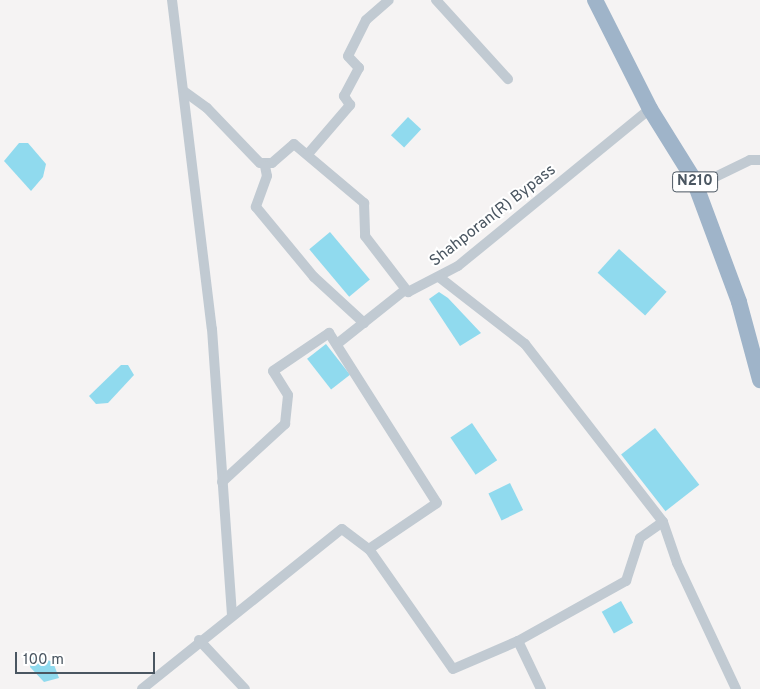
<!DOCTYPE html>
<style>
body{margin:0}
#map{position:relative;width:760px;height:689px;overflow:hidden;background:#f5f3f3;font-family:Overpass,sans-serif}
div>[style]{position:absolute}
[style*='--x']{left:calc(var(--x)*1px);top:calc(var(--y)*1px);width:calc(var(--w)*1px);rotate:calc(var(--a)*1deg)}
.water>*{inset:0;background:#90daee;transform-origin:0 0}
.minor>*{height:10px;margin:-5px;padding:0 5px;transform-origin:5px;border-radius:5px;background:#c1cad2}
.trunk>*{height:16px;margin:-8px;padding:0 8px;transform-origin:8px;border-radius:8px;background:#9fb4c9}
span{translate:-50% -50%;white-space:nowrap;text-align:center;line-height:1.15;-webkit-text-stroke:4px #fff;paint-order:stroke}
.shield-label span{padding:1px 4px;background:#fff;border:1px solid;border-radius:4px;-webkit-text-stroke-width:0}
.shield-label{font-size:15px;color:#4a5661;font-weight:700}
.street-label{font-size:16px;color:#4a5661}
.scale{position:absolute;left:15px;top:652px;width:140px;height:22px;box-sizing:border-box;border:2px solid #4a5661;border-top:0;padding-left:6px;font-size:15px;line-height:18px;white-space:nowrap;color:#4a5661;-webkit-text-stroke:4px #fff;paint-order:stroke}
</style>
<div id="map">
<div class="water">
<i style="left:408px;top:117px;width:18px;height:25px;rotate:43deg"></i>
<i style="clip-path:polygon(19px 143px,28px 143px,46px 164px,43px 177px,31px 191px,4px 161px)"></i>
<i style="left:330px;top:232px;width:62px;height:27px;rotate:50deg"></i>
<i style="left:619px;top:249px;width:64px;height:32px;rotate:42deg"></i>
<i style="clip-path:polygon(439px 292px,448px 298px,481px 333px,460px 346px,429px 299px)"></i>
<i style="left:326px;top:344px;width:39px;height:24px;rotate:52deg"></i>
<i style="clip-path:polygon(121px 365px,128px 365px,134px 375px,108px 403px,96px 404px,89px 396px)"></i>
<i style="left:472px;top:423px;width:45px;height:26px;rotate:56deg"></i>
<i style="left:655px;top:428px;width:72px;height:43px;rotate:52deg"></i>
<i style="left:510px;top:483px;width:30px;height:24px;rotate:64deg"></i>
<i style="left:621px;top:601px;width:25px;height:22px;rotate:61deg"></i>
<i style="clip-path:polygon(33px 655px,53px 662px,59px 678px,44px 682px,30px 667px)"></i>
</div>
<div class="minor">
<i style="--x:172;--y:0;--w:331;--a:83.1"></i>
<i style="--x:212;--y:329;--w:286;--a:86"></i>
<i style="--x:436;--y:0;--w:107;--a:47.7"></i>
<i style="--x:185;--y:92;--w:27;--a:36"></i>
<i style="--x:207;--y:108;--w:76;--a:46.1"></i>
<i style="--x:260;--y:163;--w:12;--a:0"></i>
<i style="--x:272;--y:163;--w:29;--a:-41"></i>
<i style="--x:294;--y:144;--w:92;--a:40.1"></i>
<i style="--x:364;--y:203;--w:33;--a:88"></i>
<i style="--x:365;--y:236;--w:71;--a:52.5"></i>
<i style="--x:408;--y:292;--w:56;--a:-27.5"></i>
<i style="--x:458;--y:266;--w:248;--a:-39.3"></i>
<i style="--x:308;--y:154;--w:65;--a:-49.4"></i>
<i style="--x:350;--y:105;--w:11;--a:-124"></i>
<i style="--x:344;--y:96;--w:32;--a:-62"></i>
<i style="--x:359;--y:68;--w:16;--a:-133"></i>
<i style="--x:348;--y:56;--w:40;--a:-63.4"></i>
<i style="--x:366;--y:20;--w:30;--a:-41"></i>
<i style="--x:265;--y:166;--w:10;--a:79"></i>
<i style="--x:267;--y:176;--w:33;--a:110"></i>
<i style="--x:256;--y:207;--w:91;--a:50.4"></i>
<i style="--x:314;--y:277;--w:68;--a:42.6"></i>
<i style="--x:693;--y:178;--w:18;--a:3"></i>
<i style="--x:711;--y:179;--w:43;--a:-26"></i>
<i style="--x:750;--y:160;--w:10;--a:0"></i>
<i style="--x:439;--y:277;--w:109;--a:37.9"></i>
<i style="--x:525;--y:344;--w:225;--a:52.2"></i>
<i style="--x:663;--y:522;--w:43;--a:71.1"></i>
<i style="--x:677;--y:563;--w:139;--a:64.9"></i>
<i style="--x:337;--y:344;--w:87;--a:-38.5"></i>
<i style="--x:222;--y:482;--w:86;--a:-42.6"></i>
<i style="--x:285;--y:424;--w:29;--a:-84"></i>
<i style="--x:288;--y:395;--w:28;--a:-122"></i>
<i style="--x:273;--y:371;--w:68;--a:-34.2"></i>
<i style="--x:329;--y:333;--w:201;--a:57.6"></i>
<i style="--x:437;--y:503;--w:82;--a:145.9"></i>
<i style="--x:199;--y:640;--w:67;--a:46.8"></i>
<i style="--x:518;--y:641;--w:53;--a:64.4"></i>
<i style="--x:142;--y:689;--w:256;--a:-38.7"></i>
<i style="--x:342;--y:529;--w:34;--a:37"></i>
<i style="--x:369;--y:549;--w:146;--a:55"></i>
<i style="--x:453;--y:669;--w:71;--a:-23.3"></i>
<i style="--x:518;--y:641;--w:124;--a:-29.1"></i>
<i style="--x:626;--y:581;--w:45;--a:-72"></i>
<i style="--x:640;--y:538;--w:28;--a:-35"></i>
</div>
<div class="trunk">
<i style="--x:595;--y:0;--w:122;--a:63.2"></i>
<i style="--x:650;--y:109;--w:81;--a:58.1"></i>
<i style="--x:693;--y:178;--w:132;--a:69.6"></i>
<i style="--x:739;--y:302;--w:81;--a:74.9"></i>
</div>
<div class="shield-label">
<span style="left:695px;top:182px">N210</span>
</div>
<div class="street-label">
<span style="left:493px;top:216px;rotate:-38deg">Shahporan(R) Bypass</span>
</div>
<div class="scale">100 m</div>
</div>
